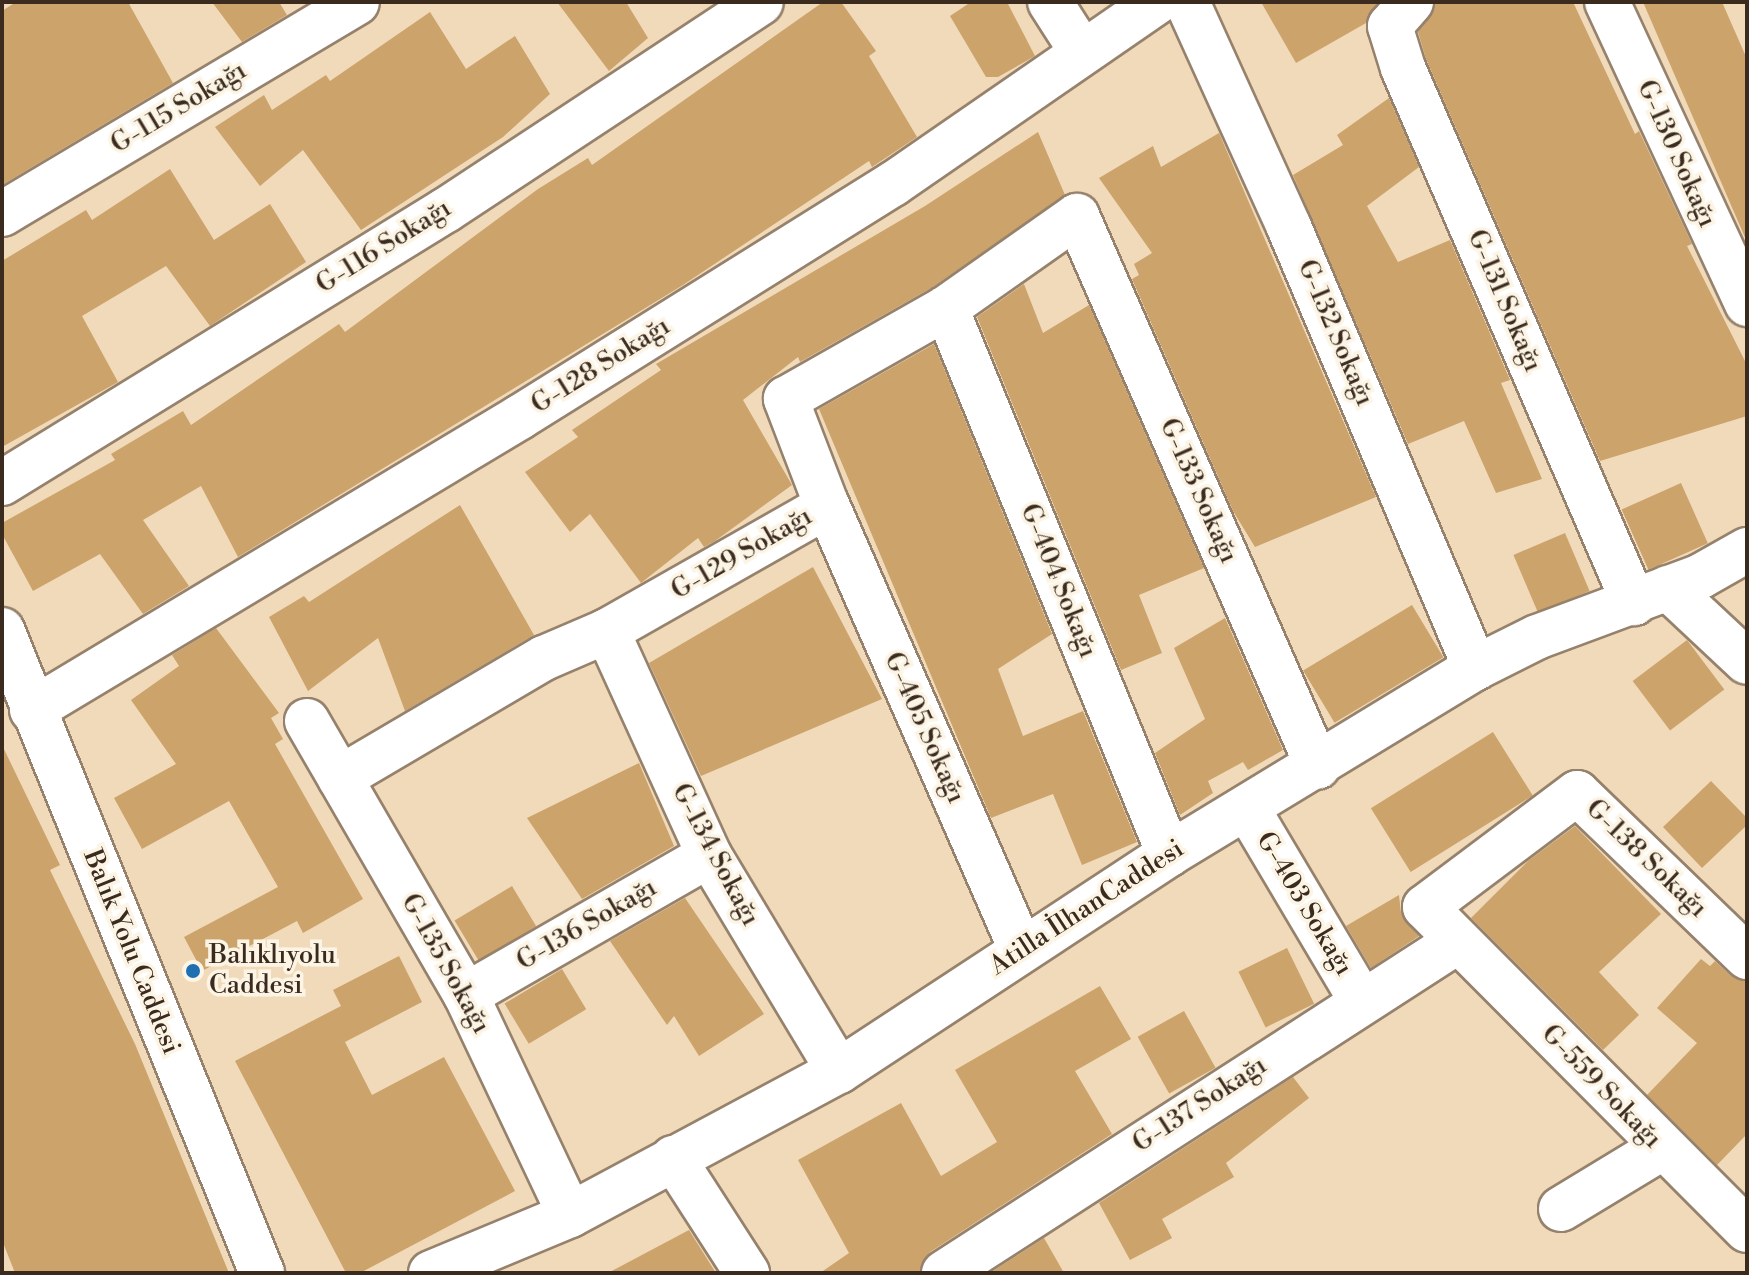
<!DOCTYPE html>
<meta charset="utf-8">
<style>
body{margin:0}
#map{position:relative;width:1749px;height:1275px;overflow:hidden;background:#f1daba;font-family:"Libre Bodoni",serif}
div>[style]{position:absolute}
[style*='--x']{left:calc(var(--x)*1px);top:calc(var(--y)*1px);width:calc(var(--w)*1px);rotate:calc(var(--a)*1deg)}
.building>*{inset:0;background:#cca36a;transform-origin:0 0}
.roads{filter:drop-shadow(2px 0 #96826c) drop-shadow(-2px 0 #96826c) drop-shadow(0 2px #96826c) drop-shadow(0 -2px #96826c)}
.street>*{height:44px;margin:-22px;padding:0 22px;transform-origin:22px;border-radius:22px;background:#fff}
.secondary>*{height:44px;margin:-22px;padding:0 22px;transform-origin:22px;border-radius:22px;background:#fff}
.dots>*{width:22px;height:22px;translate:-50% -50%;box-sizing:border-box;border:4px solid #fcf5e5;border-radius:50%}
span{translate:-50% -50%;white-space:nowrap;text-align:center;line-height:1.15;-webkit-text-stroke:7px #fcf5e5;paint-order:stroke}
.street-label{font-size:26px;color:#3b2a1e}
.poi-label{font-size:26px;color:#3b2a1e}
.left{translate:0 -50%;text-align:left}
.frame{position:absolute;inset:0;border:4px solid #3b2a1e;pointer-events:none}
</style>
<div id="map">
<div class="building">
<i style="clip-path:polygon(16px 2px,128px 2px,173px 83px,2px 185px,2px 11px)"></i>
<i style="clip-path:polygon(212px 2px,279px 2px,287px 15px,242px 42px)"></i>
<i style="clip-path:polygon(557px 2px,626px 2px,648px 38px,609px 71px)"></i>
<i style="clip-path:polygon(823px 2px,841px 2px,876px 51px,869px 56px,917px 137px,872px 167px,869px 161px,683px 285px,238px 557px,201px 486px,143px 520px,189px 586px,143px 614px,100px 554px,33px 591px,2px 534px,2px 523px,115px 460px,111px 454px,183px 411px,191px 425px,339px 324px,345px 332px,538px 189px,588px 158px,592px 165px)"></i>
<i style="clip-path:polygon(971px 2px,1007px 2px,1035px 56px,998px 77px,986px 77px,950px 16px)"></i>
<i style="clip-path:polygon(1261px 2px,1378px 2px,1366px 23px,1296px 63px)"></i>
<i style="clip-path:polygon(1435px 2px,1573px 2px,1635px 134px,1639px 131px,1692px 244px,1687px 246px,1747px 365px,1747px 416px,1600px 461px,1426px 59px,1418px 32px)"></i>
<i style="clip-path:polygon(1643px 2px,1722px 2px,1747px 59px,1747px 242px)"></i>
<i style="clip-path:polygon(430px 12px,466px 69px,515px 36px,550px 94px,503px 137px,361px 230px,303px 150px,260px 186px,215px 127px,264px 95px,272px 110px,326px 75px,330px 81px)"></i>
<i style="clip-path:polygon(1389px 98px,1419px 167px,1367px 206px,1398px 262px,1450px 240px,1510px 380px,1501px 383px,1542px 479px,1496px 493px,1464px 421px,1408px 444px,1293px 175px,1343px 145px,1337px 135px)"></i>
<i style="clip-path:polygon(1038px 132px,1065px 195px,933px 287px,800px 362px,798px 357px,743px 400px,792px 485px,715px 541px,704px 547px,698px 538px,641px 583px,590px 514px,570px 532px,525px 472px,578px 437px,572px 430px,661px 370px,656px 364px,925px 206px)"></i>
<i style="clip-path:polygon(1219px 133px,1376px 497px,1255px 547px,1233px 511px,1132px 279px,1139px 275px,1134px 264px,1152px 253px,1099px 178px,1153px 146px,1161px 167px)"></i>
<i style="clip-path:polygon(170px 169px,214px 240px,270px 204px,306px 262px,210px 326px,166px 266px,82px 316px,118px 382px,2px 447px,2px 261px,86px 210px,92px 220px)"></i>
<i style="clip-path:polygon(1024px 284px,1043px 333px,1089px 305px,1204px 568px,1139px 595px,1162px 653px,1121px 670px,977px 317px)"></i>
<i style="clip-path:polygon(934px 344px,1052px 634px,998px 669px,1023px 736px,1083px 711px,1137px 842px,1082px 865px,1053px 794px,991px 818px,819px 409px)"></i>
<i style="left:1681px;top:483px;width:66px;height:65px;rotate:66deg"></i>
<i style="clip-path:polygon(460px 505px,534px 635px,405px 711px,378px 638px,308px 691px,269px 617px,304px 596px,309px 602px)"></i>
<i style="left:1565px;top:533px;width:63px;height:56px;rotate:67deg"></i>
<i style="clip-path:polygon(813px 567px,882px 699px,701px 776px,649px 663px)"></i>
<i style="left:1412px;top:605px;width:61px;height:127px;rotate:59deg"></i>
<i style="clip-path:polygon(1225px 618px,1283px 750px,1248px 770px,1243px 762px,1208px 781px,1213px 793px,1180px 815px,1155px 753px,1205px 719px,1174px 648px)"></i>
<i style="clip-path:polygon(216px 628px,279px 713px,271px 718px,283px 739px,275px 744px,363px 899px,303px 933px,297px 921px,202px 971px,184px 937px,278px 887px,229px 801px,142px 849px,114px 798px,176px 764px,131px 700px,179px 666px,172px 655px)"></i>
<i style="left:1687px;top:640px;width:62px;height:68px;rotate:53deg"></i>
<i style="left:1493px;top:732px;width:75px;height:144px;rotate:58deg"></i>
<i style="clip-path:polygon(2px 745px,60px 865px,50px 870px,135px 1044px,229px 1273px,15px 1273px,2px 1240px)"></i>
<i style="clip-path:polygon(639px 763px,674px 846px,582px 899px,527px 818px)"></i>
<i style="clip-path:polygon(1711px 781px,1747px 818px,1747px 825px,1702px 868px,1663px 827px)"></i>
<i style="clip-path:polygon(1575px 826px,1661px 914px,1599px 972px,1639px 1015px,1603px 1050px,1471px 918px,1528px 861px)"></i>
<i style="left:512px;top:886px;width:47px;height:67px;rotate:59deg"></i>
<i style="clip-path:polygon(1399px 895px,1401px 913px,1419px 936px,1371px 968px,1346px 926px)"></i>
<i style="clip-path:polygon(685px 898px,764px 1014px,699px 1056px,674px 1016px,667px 1025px,610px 941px)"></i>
<i style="left:1287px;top:948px;width:62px;height:54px;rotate:64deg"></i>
<i style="clip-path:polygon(399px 956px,422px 1002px,345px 1042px,372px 1095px,444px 1057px,515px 1191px,360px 1273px,346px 1273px,235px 1061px,341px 1006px,333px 990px)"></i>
<i style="clip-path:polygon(1701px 959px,1710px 966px,1715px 961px,1730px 975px,1747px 981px,1747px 1134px,1717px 1165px,1647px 1095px,1697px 1043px,1657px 1008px)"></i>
<i style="left:562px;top:969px;width:47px;height:67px;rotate:59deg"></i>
<i style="clip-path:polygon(1100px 986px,1131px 1039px,1075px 1071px,1112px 1134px,930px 1252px,919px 1273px,820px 1273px,849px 1253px,798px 1160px,901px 1103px,941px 1176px,997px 1142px,955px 1070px)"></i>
<i style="left:1184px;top:1011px;width:65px;height:53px;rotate:61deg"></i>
<i style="clip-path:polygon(1293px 1077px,1309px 1098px,1226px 1163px,1234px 1177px,1162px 1219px,1172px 1238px,1130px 1260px,1099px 1203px)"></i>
<i style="clip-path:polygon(689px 1230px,716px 1273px,608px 1273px)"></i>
<i style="clip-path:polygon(1044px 1238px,1064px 1273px,990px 1273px)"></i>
</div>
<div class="roads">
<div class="street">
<i style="--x:1050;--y:2;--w:59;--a:57.4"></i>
<i style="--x:1187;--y:2;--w:247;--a:65.6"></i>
<i style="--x:1289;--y:227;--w:479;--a:67.1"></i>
<i style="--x:1411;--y:2;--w:32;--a:131"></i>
<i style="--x:1390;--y:26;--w:44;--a:72.8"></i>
<i style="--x:1403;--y:68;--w:583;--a:66.65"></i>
<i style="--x:1607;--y:2;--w:333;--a:65.1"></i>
<i style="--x:2;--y:214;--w:413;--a:-30.8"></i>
<i style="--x:946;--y:308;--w:590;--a:67.78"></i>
<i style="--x:2;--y:483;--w:521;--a:-31.59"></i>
<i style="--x:446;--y:210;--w:377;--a:-33.4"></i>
<i style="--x:1668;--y:588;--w:108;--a:43.1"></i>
<i style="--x:607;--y:631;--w:246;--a:65.5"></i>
<i style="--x:709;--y:855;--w:252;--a:59"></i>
<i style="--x:32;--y:710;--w:569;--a:-30.98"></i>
<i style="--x:520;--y:417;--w:440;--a:-32"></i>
<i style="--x:893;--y:184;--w:321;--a:-34.6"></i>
<i style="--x:307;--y:721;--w:317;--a:59.9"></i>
<i style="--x:466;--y:995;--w:243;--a:64.7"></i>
<i style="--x:340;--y:778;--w:237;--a:-30.5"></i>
<i style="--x:544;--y:658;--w:69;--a:-23.2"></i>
<i style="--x:607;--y:631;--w:253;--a:-29.6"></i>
<i style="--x:1247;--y:808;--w:223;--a:59.3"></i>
<i style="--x:1021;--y:949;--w:484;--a:-113.6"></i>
<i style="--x:827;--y:506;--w:115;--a:-111"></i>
<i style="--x:786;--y:399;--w:184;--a:-29.6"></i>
<i style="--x:946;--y:308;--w:160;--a:-35.1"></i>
<i style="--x:1077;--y:216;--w:601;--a:66.38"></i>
<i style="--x:1747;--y:957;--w:236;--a:-136"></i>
<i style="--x:1577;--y:793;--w:190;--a:143.1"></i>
<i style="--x:1425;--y:907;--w:456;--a:45.1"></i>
<i style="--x:466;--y:995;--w:280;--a:-29.9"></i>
<i style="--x:673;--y:1158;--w:137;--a:57.2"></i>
<i style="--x:1561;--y:1209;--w:116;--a:-31.2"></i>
<i style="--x:944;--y:1273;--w:612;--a:-32.86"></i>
</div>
<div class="secondary">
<i style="--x:2;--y:630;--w:694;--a:67.98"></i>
<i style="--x:431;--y:1273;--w:151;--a:-22.6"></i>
<i style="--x:570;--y:1215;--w:305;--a:-28.2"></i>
<i style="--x:839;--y:1071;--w:395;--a:-33.3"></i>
<i style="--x:1169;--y:854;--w:358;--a:-31.3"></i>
<i style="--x:1475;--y:668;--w:69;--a:-26.6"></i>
<i style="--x:1537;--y:637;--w:175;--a:-20.4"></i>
<i style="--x:1701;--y:576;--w:53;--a:-29.5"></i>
</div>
</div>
<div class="dots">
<i style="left:193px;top:971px;background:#1f6fb2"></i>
</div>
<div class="street-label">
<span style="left:179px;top:108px;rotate:-31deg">G-115 Sokağı</span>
<span style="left:1676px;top:154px;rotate:66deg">G-130 Sokağı</span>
<span style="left:384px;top:247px;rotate:-32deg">G-116 Sokağı</span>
<span style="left:1504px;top:301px;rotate:67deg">G-131 Sokağı</span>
<span style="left:1335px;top:333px;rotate:67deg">G-132 Sokağı</span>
<span style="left:601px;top:366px;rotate:-32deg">G-128 Sokağı</span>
<span style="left:1198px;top:491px;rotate:66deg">G-133 Sokağı</span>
<span style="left:742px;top:554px;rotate:-30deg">G-129 Sokağı</span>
<span style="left:1058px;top:581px;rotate:68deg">G-404 Sokağı</span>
<span style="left:924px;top:728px;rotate:66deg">G-405 Sokağı</span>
<span style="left:715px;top:855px;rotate:62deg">G-134 Sokağı</span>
<span style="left:1646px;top:859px;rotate:44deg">G-138 Sokağı</span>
<span style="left:1304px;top:904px;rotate:59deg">G-403 Sokağı</span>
<span style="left:1087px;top:908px;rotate:-33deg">Atilla İlhanCaddesi</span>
<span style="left:587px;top:925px;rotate:-30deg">G-136 Sokağı</span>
<span style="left:131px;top:952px;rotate:68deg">Balık Yolu Caddesi</span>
<span style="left:445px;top:964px;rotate:61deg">G-135 Sokağı</span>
<span style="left:1601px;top:1087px;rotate:46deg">G-559 Sokağı</span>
<span style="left:1200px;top:1105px;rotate:-33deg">G-137 Sokağı</span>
</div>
<div class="poi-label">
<span class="left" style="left:209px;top:971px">Balıklıyolu<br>Caddesi</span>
</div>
<div class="frame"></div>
</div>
